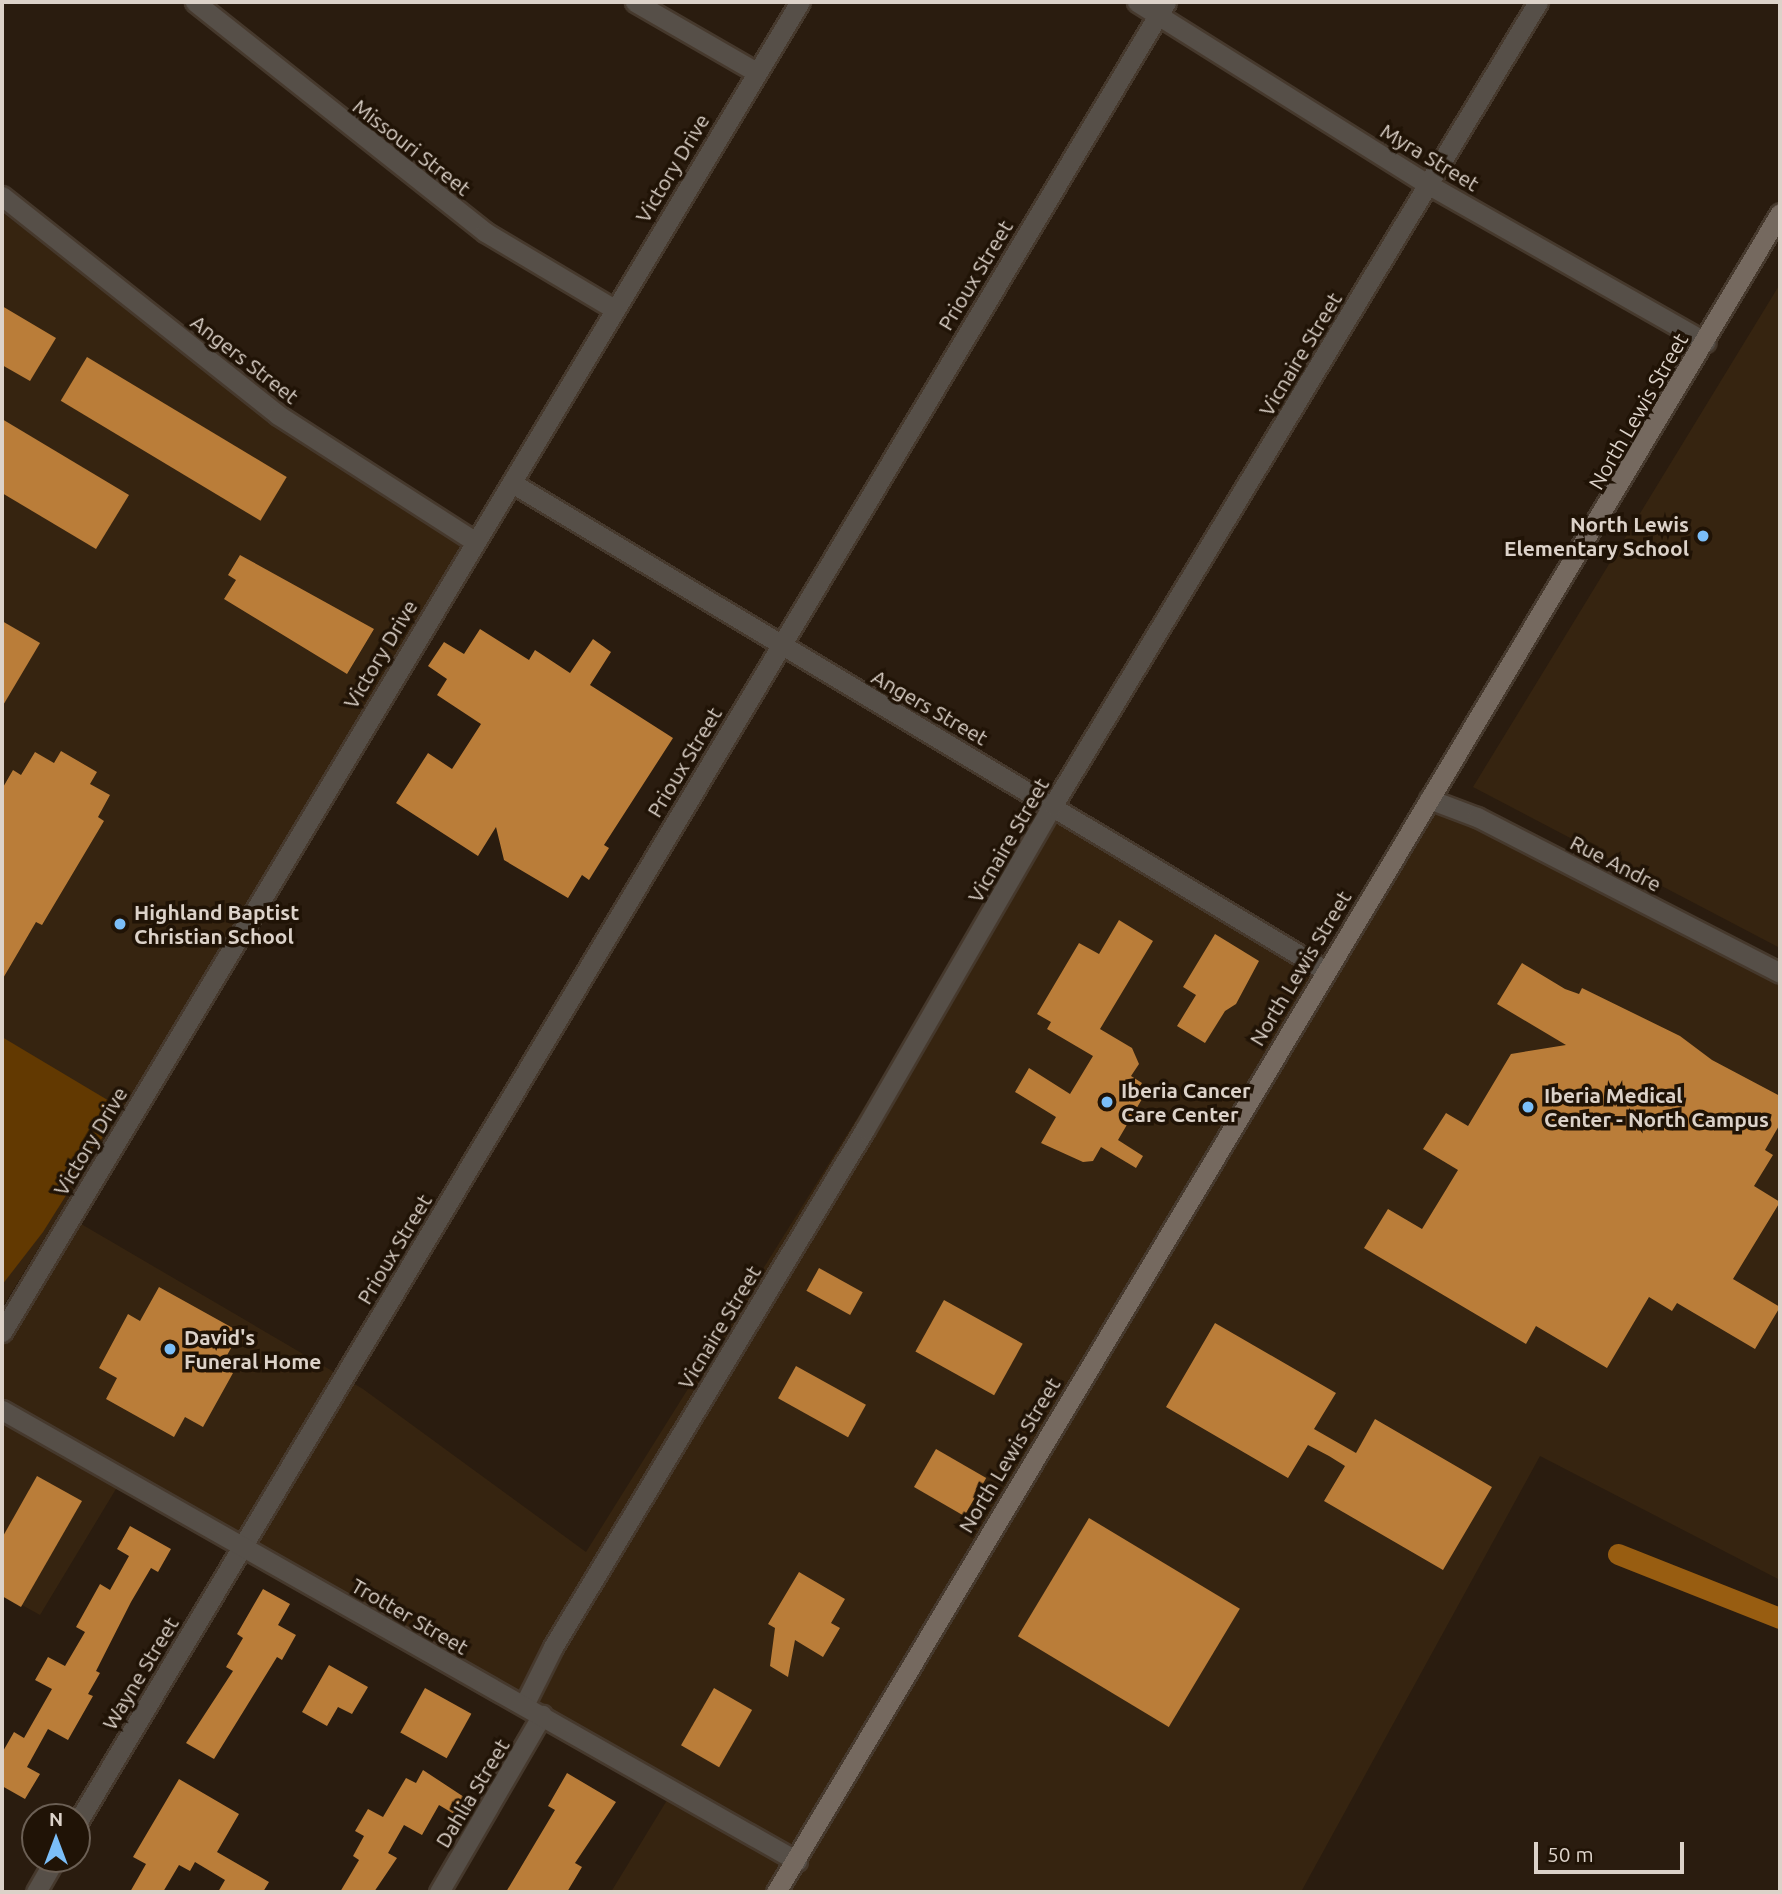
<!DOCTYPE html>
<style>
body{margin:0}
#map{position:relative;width:1782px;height:1894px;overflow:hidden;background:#2a1c0f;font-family:Ubuntu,sans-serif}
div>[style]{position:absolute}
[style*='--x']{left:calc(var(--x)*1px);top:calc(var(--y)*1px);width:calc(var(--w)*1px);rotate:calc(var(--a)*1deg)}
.built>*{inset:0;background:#362410}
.green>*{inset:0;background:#623901}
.canal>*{height:21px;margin:-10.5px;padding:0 10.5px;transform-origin:10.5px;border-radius:10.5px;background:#985d11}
.building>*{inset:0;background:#ba7d39;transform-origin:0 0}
.roads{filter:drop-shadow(2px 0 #46392d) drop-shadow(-2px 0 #46392d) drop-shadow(0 2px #46392d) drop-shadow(0 -2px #46392d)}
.minor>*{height:19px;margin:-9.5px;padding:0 9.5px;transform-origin:9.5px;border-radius:9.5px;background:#564f48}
.tertiary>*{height:19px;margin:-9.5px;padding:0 9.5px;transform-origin:9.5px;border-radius:9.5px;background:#564f48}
.secondary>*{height:19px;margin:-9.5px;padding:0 9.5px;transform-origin:9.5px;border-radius:9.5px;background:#75695f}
.dots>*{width:19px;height:19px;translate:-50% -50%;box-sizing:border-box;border:4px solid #201306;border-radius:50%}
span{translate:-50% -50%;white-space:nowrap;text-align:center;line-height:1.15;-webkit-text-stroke:7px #201306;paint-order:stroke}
.street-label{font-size:21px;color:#dcd2c9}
.poi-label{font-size:21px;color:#dcd2c9;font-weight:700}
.right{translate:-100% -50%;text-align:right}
.left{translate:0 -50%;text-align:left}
.frame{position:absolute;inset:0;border:4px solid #dcd2c9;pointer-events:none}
.north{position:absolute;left:21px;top:1803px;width:70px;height:70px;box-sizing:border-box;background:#201306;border:2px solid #6b5f54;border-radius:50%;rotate:0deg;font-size:19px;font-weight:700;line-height:28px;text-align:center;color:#dcd2c9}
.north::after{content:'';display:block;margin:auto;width:24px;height:32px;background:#7bbef8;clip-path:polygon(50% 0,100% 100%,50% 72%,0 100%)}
.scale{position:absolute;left:1534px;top:1842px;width:150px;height:32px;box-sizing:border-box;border:4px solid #dcd2c9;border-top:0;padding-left:9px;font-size:21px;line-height:24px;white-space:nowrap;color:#dcd2c9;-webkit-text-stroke:5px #201306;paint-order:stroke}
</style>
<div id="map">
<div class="built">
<i style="clip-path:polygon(2px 212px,217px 378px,473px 540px,2px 1308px)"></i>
<i style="clip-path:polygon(1780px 284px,1780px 948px,1473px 787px)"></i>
<i style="clip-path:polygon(1429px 799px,1780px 986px,1780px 1580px,1540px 1456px,1301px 1892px,611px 1892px,672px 1792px,122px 1479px,40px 1615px,2px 1594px,2px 1336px,71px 1218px,363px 1389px,586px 1552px,1053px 805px,1326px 971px)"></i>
</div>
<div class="green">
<i style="clip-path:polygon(2px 1037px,121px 1108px,43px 1232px,2px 1285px)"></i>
</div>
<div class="canal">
<i style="--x:1618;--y:1554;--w:174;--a:21.6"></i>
</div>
<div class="building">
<i style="clip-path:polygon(2px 306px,56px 338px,30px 381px,2px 365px)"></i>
<i style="left:87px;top:357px;width:233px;height:51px;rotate:31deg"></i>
<i style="clip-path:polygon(2px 419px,129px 495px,96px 549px,2px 493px)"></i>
<i style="clip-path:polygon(240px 555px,374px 629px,347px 674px,224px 599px,236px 580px,228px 575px)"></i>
<i style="clip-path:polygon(2px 621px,40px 643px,2px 707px)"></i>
<i style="clip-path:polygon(480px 629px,529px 660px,535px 650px,570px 673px,593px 639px,611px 652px,590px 685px,673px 738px,604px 845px,609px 848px,589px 880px,582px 875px,568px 898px,504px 860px,496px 827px,478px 856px,396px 803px,428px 753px,452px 769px,481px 724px,437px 695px,447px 679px,428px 666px,444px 642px,464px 654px)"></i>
<i style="clip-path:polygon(61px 751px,97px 772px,90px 784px,110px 795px,98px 817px,104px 821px,42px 925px,36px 922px,2px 980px,2px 789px,13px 770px,21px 775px,35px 752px,54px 763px)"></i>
<i style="clip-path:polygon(1119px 920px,1153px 941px,1100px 1029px,1132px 1048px,1139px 1064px,1131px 1076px,1142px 1083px,1135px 1094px,1142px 1099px,1118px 1140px,1143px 1156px,1136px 1168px,1101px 1147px,1093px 1161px,1083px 1162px,1041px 1143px,1056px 1117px,1015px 1092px,1029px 1068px,1070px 1094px,1093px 1056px,1047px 1029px,1051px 1022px,1037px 1014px,1079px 943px,1099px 954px)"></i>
<i style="clip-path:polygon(1215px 934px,1259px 961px,1236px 1004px,1225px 1011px,1205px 1043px,1177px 1026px,1196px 995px,1183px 987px)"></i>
<i style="clip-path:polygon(1522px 963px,1565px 989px,1579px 994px,1582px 988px,1680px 1036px,1712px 1060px,1780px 1096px,1780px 1124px,1765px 1150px,1773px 1155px,1754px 1186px,1780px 1202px,1733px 1279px,1780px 1307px,1755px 1349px,1677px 1303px,1672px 1311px,1649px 1297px,1607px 1368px,1536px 1326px,1526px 1344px,1364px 1248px,1388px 1209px,1422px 1229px,1458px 1170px,1423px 1149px,1446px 1113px,1468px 1126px,1511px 1054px,1566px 1045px,1497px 1004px)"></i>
<i style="left:819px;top:1268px;width:50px;height:26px;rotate:29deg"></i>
<i style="clip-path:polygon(159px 1287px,240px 1332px,221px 1366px,233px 1373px,203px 1427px,185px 1417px,174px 1437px,106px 1399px,117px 1378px,99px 1368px,128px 1314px,140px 1321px)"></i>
<i style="left:944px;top:1300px;width:90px;height:59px;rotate:29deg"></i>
<i style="clip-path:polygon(1215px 1323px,1336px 1393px,1314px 1429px,1356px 1453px,1375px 1419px,1492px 1487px,1443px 1570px,1324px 1501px,1345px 1466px,1329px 1456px,1308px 1445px,1288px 1478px,1166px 1407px)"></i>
<i style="left:796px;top:1366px;width:80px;height:37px;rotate:29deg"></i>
<i style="left:936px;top:1449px;width:58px;height:44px;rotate:30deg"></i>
<i style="clip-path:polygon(37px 1476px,82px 1501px,21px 1607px,2px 1596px,2px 1538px)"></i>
<i style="left:1089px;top:1518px;width:176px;height:138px;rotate:31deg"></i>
<i style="clip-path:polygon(130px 1526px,171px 1549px,158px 1572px,151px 1568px,131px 1602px,96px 1671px,100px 1673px,88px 1694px,93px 1696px,68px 1740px,48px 1729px,27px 1767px,40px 1774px,25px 1799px,2px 1786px,2px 1753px,14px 1732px,24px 1738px,52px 1689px,35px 1680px,48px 1657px,65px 1666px,85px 1632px,76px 1627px,100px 1584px,110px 1590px,129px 1556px,117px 1549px)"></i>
<i style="clip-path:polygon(799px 1572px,845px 1599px,831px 1623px,840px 1628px,823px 1657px,795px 1640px,788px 1677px,770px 1666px,775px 1628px,768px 1624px)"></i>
<i style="clip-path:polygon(263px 1589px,290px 1604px,278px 1625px,296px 1635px,282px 1660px,277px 1657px,214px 1759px,186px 1743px,233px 1671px,226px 1667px,243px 1638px,237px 1634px)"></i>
<i style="clip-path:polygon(329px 1665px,368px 1687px,352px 1714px,338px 1707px,327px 1726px,302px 1712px)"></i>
<i style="left:425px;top:1688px;width:53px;height:51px;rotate:29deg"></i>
<i style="left:714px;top:1688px;width:44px;height:66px;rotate:30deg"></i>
<i style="clip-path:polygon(423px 1770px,464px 1797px,454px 1814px,439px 1805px,422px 1835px,404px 1825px,388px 1853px,397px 1858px,374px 1892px,340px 1892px,359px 1860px,353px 1856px,364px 1836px,355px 1831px,368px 1809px,383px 1817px,406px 1778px,416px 1783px)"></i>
<i style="clip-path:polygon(567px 1773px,616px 1802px,575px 1863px,582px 1867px,567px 1892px,506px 1892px,555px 1810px,548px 1806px)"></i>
<i style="clip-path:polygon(179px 1779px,239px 1814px,217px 1852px,269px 1882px,263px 1892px,218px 1892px,225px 1880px,195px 1862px,190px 1871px,179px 1865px,163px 1892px,130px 1892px,146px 1864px,133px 1857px)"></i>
</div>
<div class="roads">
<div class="minor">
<i style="--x:195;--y:2;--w:370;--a:38.4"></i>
<i style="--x:485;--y:232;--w:150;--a:30.8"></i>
<i style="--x:635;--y:2;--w:140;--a:30"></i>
<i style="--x:1137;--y:2;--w:345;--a:32.1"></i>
<i style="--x:1429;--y:185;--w:318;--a:29.6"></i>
<i style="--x:2;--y:196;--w:352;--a:38.4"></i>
<i style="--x:278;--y:415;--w:232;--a:32.7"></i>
<i style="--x:512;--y:483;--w:949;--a:30.94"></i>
<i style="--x:1429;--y:799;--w:51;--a:20.6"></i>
<i style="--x:1477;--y:817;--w:341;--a:27.2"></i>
<i style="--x:2;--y:1332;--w:1551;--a:-59.04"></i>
<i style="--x:524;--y:1705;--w:65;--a:-63.4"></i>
<i style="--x:553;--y:1647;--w:605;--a:-58.94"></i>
<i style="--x:865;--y:1129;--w:375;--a:-59.9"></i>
<i style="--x:1053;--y:805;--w:938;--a:-58.87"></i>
<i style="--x:77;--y:1823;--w:2122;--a:-59.12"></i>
<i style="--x:36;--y:1892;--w:38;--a:-60"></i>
<i style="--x:439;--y:1892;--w:205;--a:-59.8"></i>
</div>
<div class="tertiary">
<i style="--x:2;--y:1410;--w:914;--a:29.57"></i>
</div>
<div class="secondary">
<i style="--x:776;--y:1892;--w:1956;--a:-59.12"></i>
</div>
</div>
<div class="dots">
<i style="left:1703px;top:536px;background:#7bbef8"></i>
<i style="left:120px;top:924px;background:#7bbef8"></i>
<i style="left:1107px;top:1102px;background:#7bbef8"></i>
<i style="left:1528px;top:1107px;background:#7bbef8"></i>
<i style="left:170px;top:1349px;background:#7bbef8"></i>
</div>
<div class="street-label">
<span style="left:412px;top:147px;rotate:38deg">Missouri Street</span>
<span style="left:1430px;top:157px;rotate:31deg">Myra Street</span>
<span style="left:672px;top:168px;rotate:-59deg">Victory Drive</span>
<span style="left:975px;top:275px;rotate:-59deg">Prioux Street</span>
<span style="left:1300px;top:354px;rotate:-59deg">Vicnaire Street</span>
<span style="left:245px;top:359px;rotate:38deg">Angers Street</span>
<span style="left:1638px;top:411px;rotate:-60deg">North Lewis Street</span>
<span style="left:380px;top:654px;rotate:-59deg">Victory Drive</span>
<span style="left:930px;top:707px;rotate:30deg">Angers Street</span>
<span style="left:684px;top:762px;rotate:-59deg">Prioux Street</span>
<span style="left:1008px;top:840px;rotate:-60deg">Vicnaire Street</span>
<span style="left:1616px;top:863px;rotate:27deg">Rue Andre</span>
<span style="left:1300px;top:968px;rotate:-59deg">North Lewis Street</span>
<span style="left:90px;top:1141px;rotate:-59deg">Victory Drive</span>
<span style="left:394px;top:1249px;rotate:-59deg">Prioux Street</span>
<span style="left:719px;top:1327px;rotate:-59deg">Vicnaire Street</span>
<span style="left:1009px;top:1455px;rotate:-59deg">North Lewis Street</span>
<span style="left:410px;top:1616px;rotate:30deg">Trotter Street</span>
<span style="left:140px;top:1673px;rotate:-59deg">Wayne Street</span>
<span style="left:472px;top:1793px;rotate:-59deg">Dahlia Street</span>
</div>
<div class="poi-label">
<span class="right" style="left:1689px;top:536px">North Lewis<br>Elementary School</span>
<span class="left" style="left:134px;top:924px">Highland Baptist<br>Christian School</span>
<span class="left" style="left:1121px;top:1102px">Iberia Cancer<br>Care Center</span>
<span class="left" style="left:1544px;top:1107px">Iberia Medical<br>Center - North Campus</span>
<span class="left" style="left:184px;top:1349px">David's<br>Funeral Home</span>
</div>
<div class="frame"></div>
<div class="north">N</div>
<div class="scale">50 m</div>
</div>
